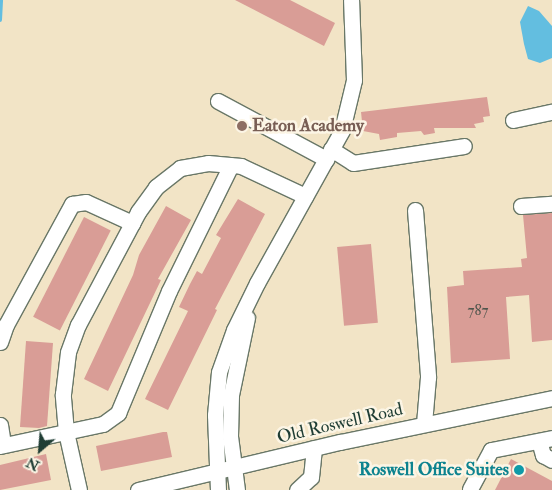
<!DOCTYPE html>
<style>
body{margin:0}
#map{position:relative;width:552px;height:490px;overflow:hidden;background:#f2e4c6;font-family:"IM FELL Double Pica",serif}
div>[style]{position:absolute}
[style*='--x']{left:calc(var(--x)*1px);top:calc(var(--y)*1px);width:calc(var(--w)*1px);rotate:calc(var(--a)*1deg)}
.water>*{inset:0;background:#63bee0}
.stream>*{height:4px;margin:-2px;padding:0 2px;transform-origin:2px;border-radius:2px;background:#63bee0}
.building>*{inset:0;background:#d99d96;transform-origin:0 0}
.roads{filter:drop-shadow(1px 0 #697767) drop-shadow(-1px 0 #697767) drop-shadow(0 1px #697767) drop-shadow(0 -1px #697767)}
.minor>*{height:15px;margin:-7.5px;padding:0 7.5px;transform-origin:7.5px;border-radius:7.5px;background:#fff}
.dots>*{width:14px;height:14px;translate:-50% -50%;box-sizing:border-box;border:2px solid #fcf5e5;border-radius:50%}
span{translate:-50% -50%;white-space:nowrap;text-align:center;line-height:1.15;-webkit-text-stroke:5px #fcf5e5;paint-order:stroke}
.number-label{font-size:15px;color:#4e554c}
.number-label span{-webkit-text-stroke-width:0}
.education-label{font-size:18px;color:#785e54;font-weight:700}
.left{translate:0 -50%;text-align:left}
.street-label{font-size:18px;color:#1f3d34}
.culture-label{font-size:18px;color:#0d838f;font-weight:700}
.right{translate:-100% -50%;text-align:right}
.north{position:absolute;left:15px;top:425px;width:50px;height:50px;-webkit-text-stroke:4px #fcf5e5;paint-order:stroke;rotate:207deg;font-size:14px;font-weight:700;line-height:20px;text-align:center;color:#1f3d34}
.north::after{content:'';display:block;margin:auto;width:18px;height:22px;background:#1f3d34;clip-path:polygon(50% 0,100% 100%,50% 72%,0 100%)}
</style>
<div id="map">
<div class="water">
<i style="clip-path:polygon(528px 6px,539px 11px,552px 26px,552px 58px,540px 63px,528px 59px,524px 44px,520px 22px)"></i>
</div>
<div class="stream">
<i style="--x:0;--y:20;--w:20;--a:-87"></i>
</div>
<div class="building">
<i style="clip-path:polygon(235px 0,290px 0,335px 23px,324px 46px)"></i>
<i style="clip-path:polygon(487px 97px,490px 116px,483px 117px,484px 122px,474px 124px,476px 128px,434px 128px,435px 133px,424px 135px,421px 131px,397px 133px,397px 137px,380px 140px,379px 134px,363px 131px,361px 112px)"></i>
<i style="clip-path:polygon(238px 199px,265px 214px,215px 309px,217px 310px,168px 410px,145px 399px,188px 311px,179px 307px,190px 284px,197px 271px,202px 274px,221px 238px,216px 235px)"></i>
<i style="clip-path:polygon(166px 206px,191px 220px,158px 279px,161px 280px,108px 391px,84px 379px,133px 275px,139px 255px)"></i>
<i style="clip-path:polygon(552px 213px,552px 340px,532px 342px,529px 295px,506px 297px,510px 359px,451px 363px,447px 287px,464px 285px,463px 271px,522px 267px,521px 259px,527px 258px,523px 215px)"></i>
<i style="left:84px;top:217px;width:30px;height:112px;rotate:27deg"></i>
<i style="left:371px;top:244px;width:79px;height:34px;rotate:85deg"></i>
<i style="clip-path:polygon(26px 341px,53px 343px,47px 426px,39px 428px,20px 427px)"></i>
<i style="clip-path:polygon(163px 432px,167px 432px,172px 457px,101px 471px,96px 446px)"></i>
<i style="clip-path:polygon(46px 454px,51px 480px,0 490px,0 465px)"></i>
<i style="clip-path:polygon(511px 459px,552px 481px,552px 490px,495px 490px)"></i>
</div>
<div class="roads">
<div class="minor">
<i style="--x:218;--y:101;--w:123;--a:28.2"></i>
<i style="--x:513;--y:120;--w:40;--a:-12"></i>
<i style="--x:331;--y:149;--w:26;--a:32"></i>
<i style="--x:353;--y:163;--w:112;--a:-8.7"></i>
<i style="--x:521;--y:206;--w:31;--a:-4"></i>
<i style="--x:415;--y:210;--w:168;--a:85.5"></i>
<i style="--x:428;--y:377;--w:47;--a:94.9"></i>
<i style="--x:0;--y:342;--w:18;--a:-71"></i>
<i style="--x:6;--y:325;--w:138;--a:-61.4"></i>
<i style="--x:72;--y:204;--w:14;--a:-8"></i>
<i style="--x:86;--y:202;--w:51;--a:24.5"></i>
<i style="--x:0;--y:425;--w:20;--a:81"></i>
<i style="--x:539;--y:441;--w:15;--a:74"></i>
<i style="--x:543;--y:455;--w:10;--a:29"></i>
<i style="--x:0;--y:446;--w:105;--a:-12.1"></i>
<i style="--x:103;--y:424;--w:19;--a:-36"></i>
<i style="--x:118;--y:413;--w:132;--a:-67.3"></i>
<i style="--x:169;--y:291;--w:140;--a:-63.8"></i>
<i style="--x:470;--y:489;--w:44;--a:-61.7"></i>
<i style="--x:491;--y:450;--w:62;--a:-11.1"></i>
<i style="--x:79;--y:490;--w:59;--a:-102.6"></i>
<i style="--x:66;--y:432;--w:38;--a:-95"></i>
<i style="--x:63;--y:394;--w:42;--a:-83.2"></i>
<i style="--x:68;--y:352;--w:29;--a:-70"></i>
<i style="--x:78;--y:325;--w:128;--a:-62"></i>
<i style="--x:138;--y:212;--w:31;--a:-54"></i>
<i style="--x:156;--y:187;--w:31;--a:-38"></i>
<i style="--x:180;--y:168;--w:28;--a:-10"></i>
<i style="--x:208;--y:163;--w:33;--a:5"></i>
<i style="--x:241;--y:166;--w:71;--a:25.1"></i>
<i style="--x:138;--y:490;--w:208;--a:-13.4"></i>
<i style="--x:340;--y:442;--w:217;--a:-11.7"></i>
<i style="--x:218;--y:490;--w:75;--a:-92.3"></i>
<i style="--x:215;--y:415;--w:43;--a:-84.7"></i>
<i style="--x:219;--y:372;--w:45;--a:-70.3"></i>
<i style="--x:234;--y:330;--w:52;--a:-63.9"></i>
<i style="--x:257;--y:283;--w:175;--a:-60.9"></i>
<i style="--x:342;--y:130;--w:51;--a:-76.5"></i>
<i style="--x:354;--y:80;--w:80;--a:-92.1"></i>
<i style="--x:237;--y:490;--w:54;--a:-97.4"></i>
<i style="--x:230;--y:436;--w:41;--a:-88.6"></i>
<i style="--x:231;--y:395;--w:79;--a:-78.3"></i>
<i style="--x:297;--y:490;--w:19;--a:-43"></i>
<i style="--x:311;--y:477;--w:29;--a:-84"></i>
</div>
</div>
<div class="dots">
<i style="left:242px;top:126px;background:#8d6e63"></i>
<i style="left:519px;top:470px;background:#0f9aa8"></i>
</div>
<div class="number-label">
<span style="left:478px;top:311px">787</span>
</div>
<div class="education-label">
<span class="left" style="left:252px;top:126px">Eaton Academy</span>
</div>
<div class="street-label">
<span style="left:340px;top:424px;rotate:-13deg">Old Roswell Road</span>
</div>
<div class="culture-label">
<span class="right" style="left:509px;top:470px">Roswell Office Suites</span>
</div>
<div class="north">N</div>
</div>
